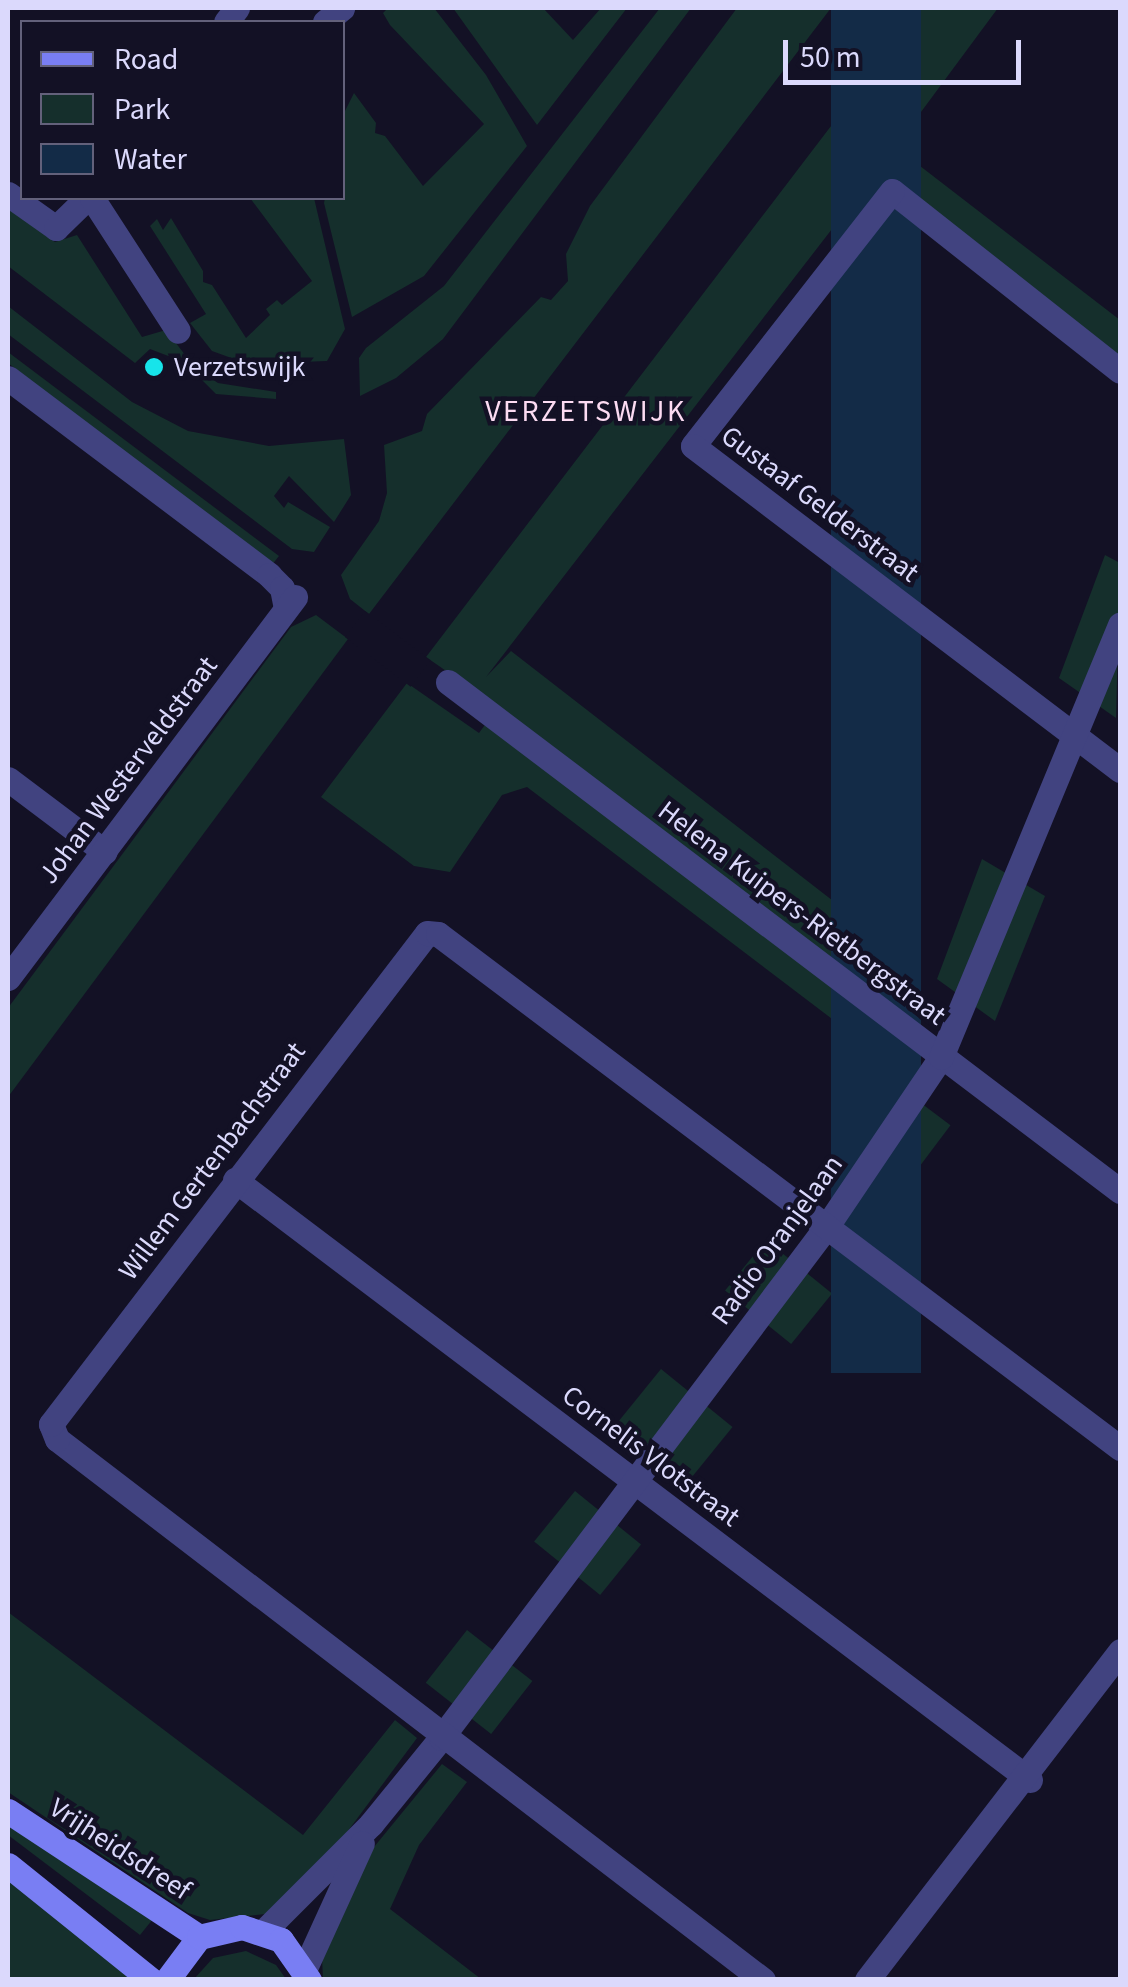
<!DOCTYPE html>
<style>
body{margin:0}
#map{position:relative;width:1128px;height:1987px;overflow:hidden;background:#131125;font-family:"Source Sans 3",sans-serif}
div>[style]{position:absolute}
[style*='--x']{left:calc(var(--x)*1px);top:calc(var(--y)*1px);width:calc(var(--w)*1px);rotate:calc(var(--a)*1deg)}
.green>*{inset:0;background:#152f2c;transform-origin:0 0}
.water>*{inset:0;background:#132b47;transform-origin:0 0}
.pier>*{inset:0;background:#131125;transform-origin:0 0}
.minor>*{height:25px;margin:-12.5px;padding:0 12.5px;transform-origin:12.5px;border-radius:12.5px;background:#414380}
.secondary>*{height:25px;margin:-12.5px;padding:0 12.5px;transform-origin:12.5px;border-radius:12.5px;background:#797ef3}
.dots>*{width:28px;height:28px;translate:-50% -50%;box-sizing:border-box;border:5px solid #131125;border-radius:50%}
span{translate:-50% -50%;white-space:nowrap;text-align:center;line-height:1.15;-webkit-text-stroke:9px #131125;paint-order:stroke}
.poi-label{font-size:28px;color:#dbd9fc}
.left{translate:0 -50%;text-align:left}
.street-label{font-size:28px;color:#dbd9fc}
.neighbourhood-label{font-size:30px;color:#fcdbf2;letter-spacing:2.5px}
.frame{position:absolute;inset:0;border:10px solid #dbd9fc;pointer-events:none}
.legend{position:absolute;left:20px;top:20px;width:325px;height:180px;box-sizing:border-box;background:#131125;border:2px solid #63617b;margin:0;padding:12px 18px;list-style:none;font-size:30px;color:#dbd9fc}
.legend li{display:flex;align-items:center;gap:20px;height:50px}
.legend b{width:50px;border:2px solid #63617b}
.scale{position:absolute;left:783px;top:40px;width:238px;height:45px;box-sizing:border-box;border:5px solid #dbd9fc;border-top:0;padding-left:12px;font-size:30px;line-height:35px;white-space:nowrap;color:#dbd9fc;-webkit-text-stroke:8px #131125;paint-order:stroke}
</style>
<div id="map">
<div class="green">
<i style="clip-path:polygon(388px 8px,434px 8px,486px 75px,527px 146px,424px 276px,352px 317px,324px 203px,325px 198px,342px 198px,343px 115px,354px 93px,376px 123px,375px 133px,385px 136px,423px 186px,484px 124px,390px 25px,383px 13px)"></i>
<i style="clip-path:polygon(453px 8px,543px 8px,573px 40px,601px 8px,627px 8px,537px 125px)"></i>
<i style="clip-path:polygon(660px 8px,691px 8px,443px 339px,396px 378px,360px 396px,359px 358px,366px 348px,444px 286px)"></i>
<i style="clip-path:polygon(737px 8px,831px 8px,369px 614px,350px 599px,341px 575px,379px 521px,387px 493px,384px 445px,422px 431px,427px 414px,541px 297px,551px 300px,568px 281px,566px 254px,590px 206px)"></i>
<i style="clip-path:polygon(921px 8px,998px 8px,884px 162px,898px 149px,1120px 320px,1120px 360px,876px 172px,486px 677px,511px 651px,904px 956px,865px 1044px,527px 787px,502px 795px,450px 872px,414px 866px,321px 797px,407px 683px,479px 733px,498px 707px,426px 657px)"></i>
<i style="clip-path:polygon(250px 198px,314px 198px,345px 329px,327px 361px,248px 364px,212px 351px,190px 323px,206px 314px,150px 226px,157px 219px,163px 230px,171px 218px,203px 271px,203px 282px,212px 285px,246px 338px,270px 315px,266px 309px,277px 300px,282px 305px,312px 281px)"></i>
<i style="clip-path:polygon(8px 208px,55px 242px,77px 235px,142px 337px,166px 330px,195px 368px,218px 383px,276px 392px,276px 399px,216px 394px,184px 362px,150px 349px,135px 363px,8px 266px)"></i>
<i style="clip-path:polygon(8px 306px,132px 402px,188px 431px,269px 446px,344px 439px,351px 495px,334px 522px,289px 476px,274px 496px,284px 508px,288px 502px,330px 527px,314px 552px,292px 549px,8px 334px)"></i>
<i style="clip-path:polygon(8px 352px,279px 556px,271px 566px,8px 363px)"></i>
<i style="clip-path:polygon(1105px 555px,1120px 563px,1116px 718px,1059px 678px)"></i>
<i style="clip-path:polygon(316px 615px,348px 639px,8px 1097px,8px 1008px,291px 627px)"></i>
<i style="clip-path:polygon(982px 859px,1045px 896px,995px 1021px,937px 979px)"></i>
<i style="left:889px;top:1079px;width:77px;height:79px;rotate:37deg"></i>
<i style="left:766px;top:1240px;width:85px;height:65px;rotate:39deg"></i>
<i style="left:661px;top:1369px;width:92px;height:67px;rotate:39deg"></i>
<i style="left:575px;top:1491px;width:85px;height:65px;rotate:39deg"></i>
<i style="clip-path:polygon(8px 1612px,303px 1835px,395px 1720px,417px 1738px,333px 1851px,265px 1914px,210px 1920px,188px 1913px,8px 1792px)"></i>
<i style="left:467px;top:1630px;width:83px;height:67px;rotate:38deg"></i>
<i style="clip-path:polygon(442px 1764px,467px 1782px,419px 1845px,390px 1909px,481px 1979px,323px 1979px,322px 1958px,374px 1847px)"></i>
<i style="clip-path:polygon(8px 1821px,153px 1919px,140px 1935px,8px 1835px)"></i>
<i style="clip-path:polygon(8px 1879px,138px 1979px,8px 1979px)"></i>
<i style="clip-path:polygon(246px 1951px,276px 1965px,286px 1979px,194px 1979px,213px 1958px)"></i>
</div>
<div class="water">
<i style="left:831px;top:8px;width:90px;height:1365px"></i>
</div>
<div class="pier">
<i style="left:365px;top:611px;width:82px;height:33px;rotate:37deg"></i>
</div>
<div class="minor">
<i style="--x:226;--y:22;--w:18;--a:-52"></i>
<i style="--x:325;--y:22;--w:22;--a:-39"></i>
<i style="--x:8;--y:194;--w:59;--a:35.3"></i>
<i style="--x:56;--y:228;--w:43;--a:-44.1"></i>
<i style="--x:92;--y:198;--w:158;--a:57.1"></i>
<i style="--x:1120;--y:371;--w:290;--a:-141.7"></i>
<i style="--x:892;--y:191;--w:323;--a:128"></i>
<i style="--x:693;--y:446;--w:536;--a:37.19"></i>
<i style="--x:8;--y:378;--w:327;--a:37"></i>
<i style="--x:269;--y:575;--w:18;--a:45"></i>
<i style="--x:282;--y:588;--w:20;--a:79"></i>
<i style="--x:448;--y:682;--w:843;--a:37.14"></i>
<i style="--x:8;--y:779;--w:121;--a:37"></i>
<i style="--x:8;--y:978;--w:477;--a:-53"></i>
<i style="--x:235;--y:1180;--w:996;--a:37.04"></i>
<i style="--x:264;--y:1931;--w:151;--a:-45"></i>
<i style="--x:371;--y:1824;--w:111;--a:-50.9"></i>
<i style="--x:441;--y:1738;--w:641;--a:-52.99"></i>
<i style="--x:827;--y:1226;--w:204;--a:-56"></i>
<i style="--x:941;--y:1057;--w:468;--a:-67.5"></i>
<i style="--x:305;--y:1968;--w:137;--a:-65.5"></i>
<i style="--x:763;--y:1980;--w:889;--a:-142.54"></i>
<i style="--x:57;--y:1439;--w:16;--a:-112"></i>
<i style="--x:51;--y:1424;--w:618;--a:-52.56"></i>
<i style="--x:427;--y:933;--w:11;--a:5"></i>
<i style="--x:438;--y:934;--w:854;--a:37"></i>
<i style="--x:867;--y:1980;--w:415;--a:-52.4"></i>
</div>
<div class="secondary">
<i style="--x:8;--y:1811;--w:229;--a:33.4"></i>
<i style="--x:8;--y:1865;--w:184;--a:38.8"></i>
<i style="--x:167;--y:1980;--w:54;--a:-53.3"></i>
<i style="--x:199;--y:1937;--w:44;--a:-13.1"></i>
<i style="--x:242;--y:1927;--w:41;--a:18.4"></i>
<i style="--x:281;--y:1940;--w:49;--a:55"></i>
</div>
<div class="dots">
<i style="left:154px;top:367px;background:#17e4ea"></i>
</div>
<div class="poi-label">
<span class="left" style="left:174px;top:367px">Verzetswijk</span>
</div>
<div class="street-label">
<span style="left:820px;top:504px;rotate:37deg">Gustaaf Gelderstraat</span>
<span style="left:128px;top:770px;rotate:-53deg">Johan Westerveldstraat</span>
<span style="left:802px;top:913px;rotate:37deg">Helena Kuipers-Rietbergstraat</span>
<span style="left:212px;top:1161px;rotate:-53deg">Willem Gertenbachstraat</span>
<span style="left:777px;top:1240px;rotate:-54deg">Radio Oranjelaan</span>
<span style="left:651px;top:1456px;rotate:37deg">Cornelis Vlotstraat</span>
<span style="left:120px;top:1849px;rotate:33deg">Vrijheidsdreef</span>
</div>
<div class="neighbourhood-label">
<span style="left:586px;top:412px">VERZETSWIJK</span>
</div>
<div class="frame"></div>
<ul class="legend">
<li><b style="height:12px;background:#797ef3"></b>Road</li>
<li><b style="height:28px;background:#152f2c"></b>Park</li>
<li><b style="height:28px;background:#132b47"></b>Water</li>
</ul>
<div class="scale">50 m</div>
</div>
